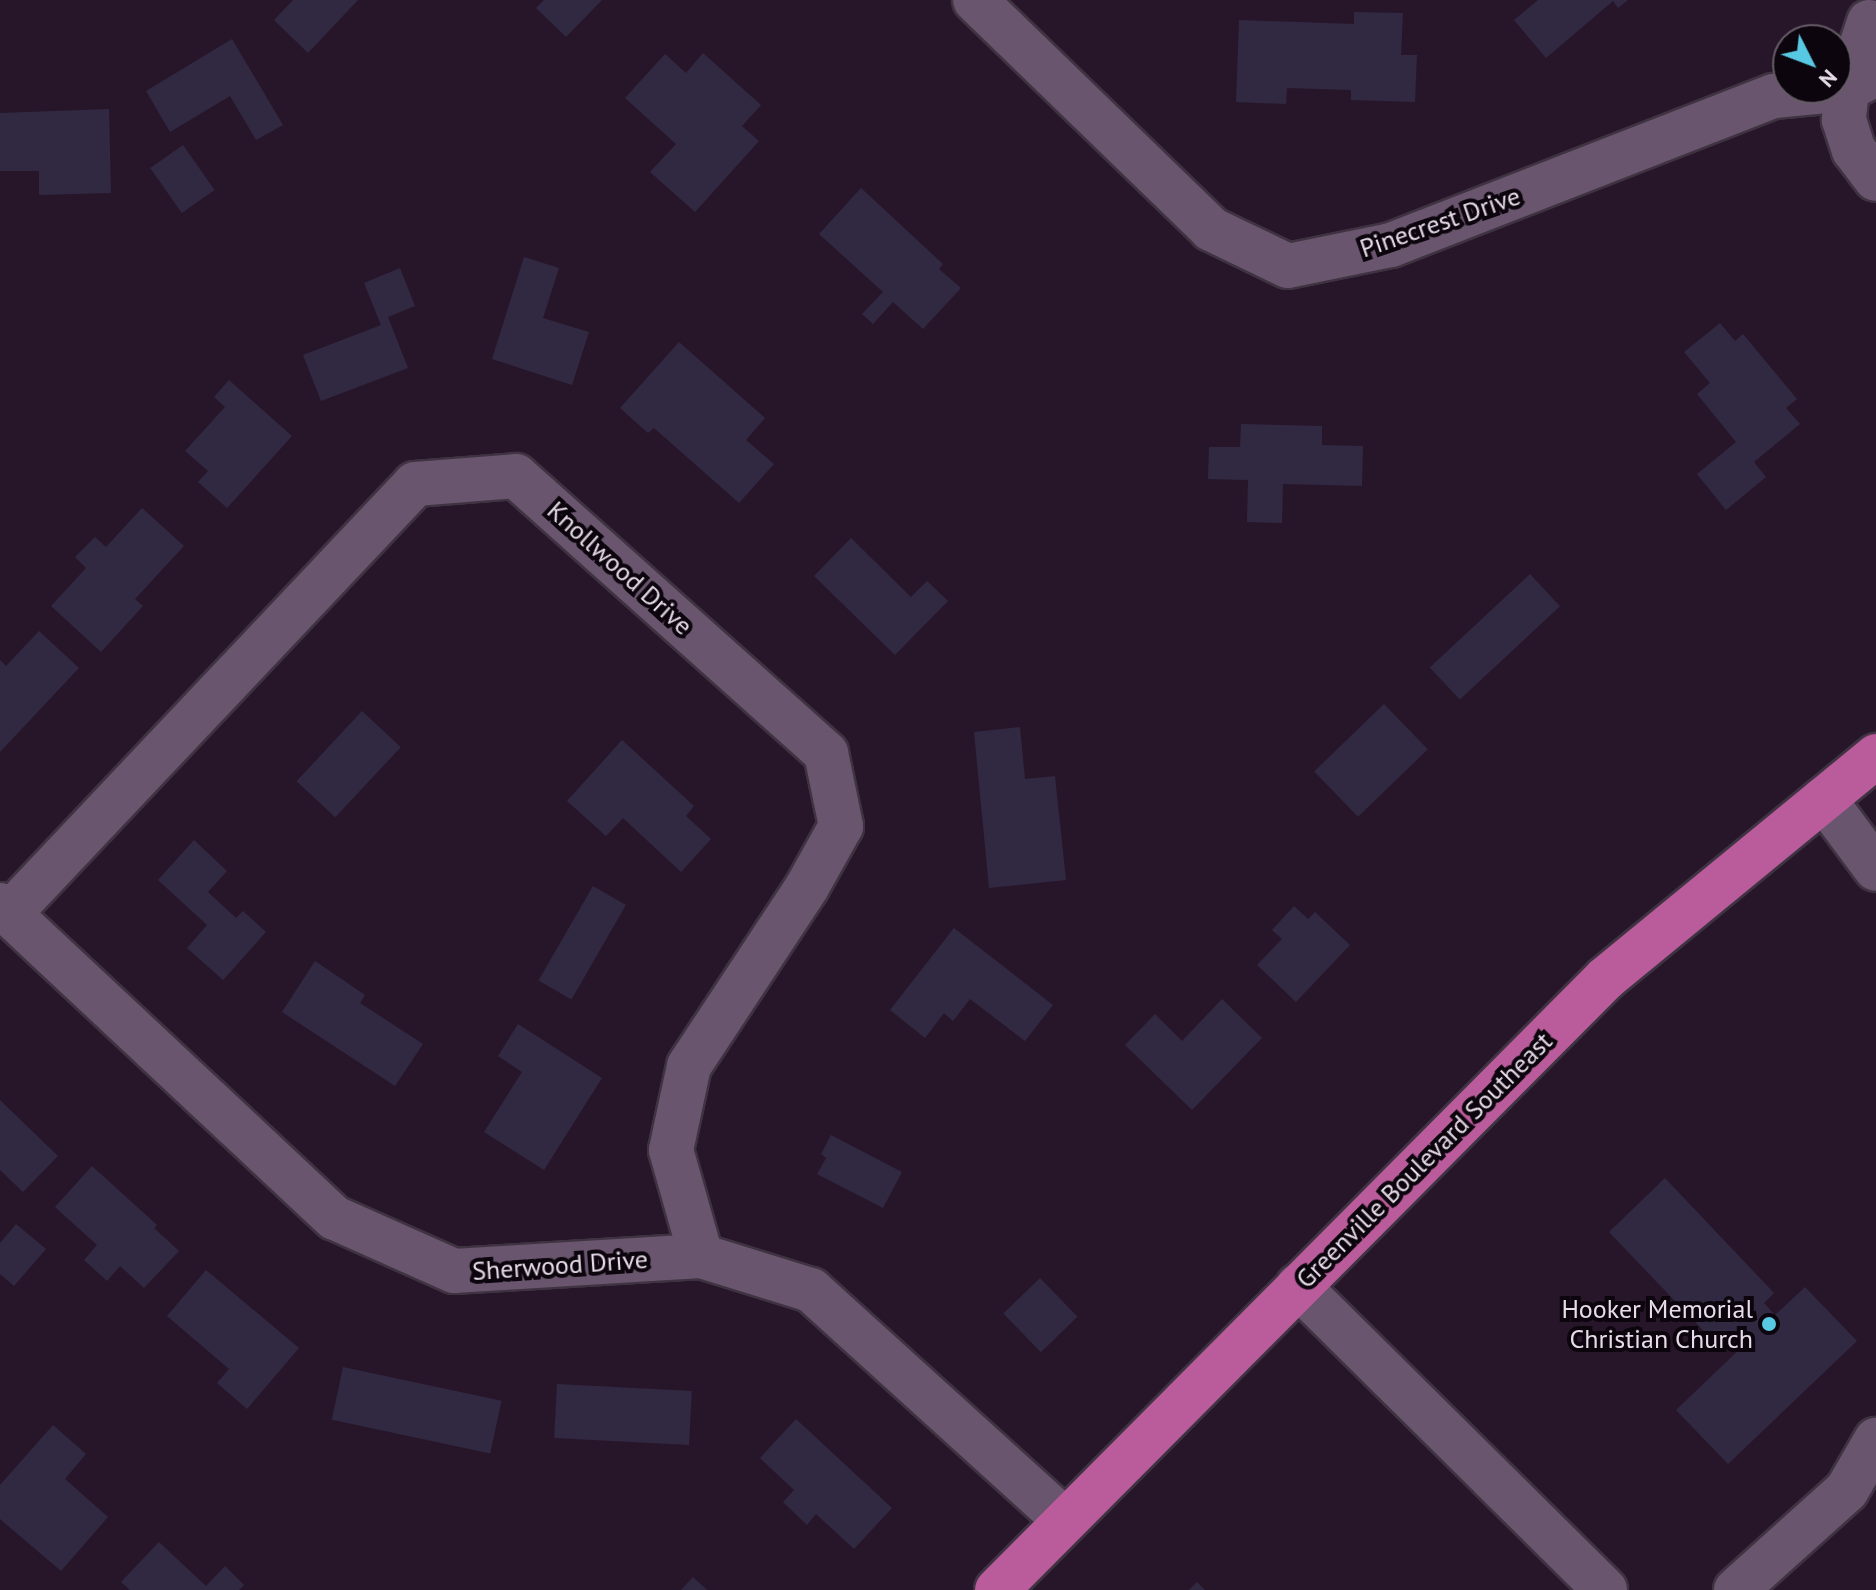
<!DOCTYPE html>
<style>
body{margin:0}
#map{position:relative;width:1876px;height:1590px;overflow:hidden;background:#27162a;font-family:"PT Sans",sans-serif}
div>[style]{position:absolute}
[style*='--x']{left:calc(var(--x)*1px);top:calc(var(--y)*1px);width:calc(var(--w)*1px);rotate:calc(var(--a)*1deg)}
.building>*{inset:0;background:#312941;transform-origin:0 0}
.roads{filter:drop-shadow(2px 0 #3f3342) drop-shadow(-2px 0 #3f3342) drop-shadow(0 2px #3f3342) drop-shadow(0 -2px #3f3342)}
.minor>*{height:44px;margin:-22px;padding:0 22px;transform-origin:22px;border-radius:22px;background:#69556d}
.highway>*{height:44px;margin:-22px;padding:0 22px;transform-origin:22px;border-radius:22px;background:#ba5b9b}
.dots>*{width:22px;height:22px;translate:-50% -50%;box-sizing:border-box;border:4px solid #0c050d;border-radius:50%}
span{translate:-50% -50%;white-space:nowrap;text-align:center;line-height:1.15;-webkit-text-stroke:8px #0c050d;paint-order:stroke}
.street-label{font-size:26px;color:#e7dce9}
.poi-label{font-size:26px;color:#e7dce9}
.right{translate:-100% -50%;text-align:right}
.north{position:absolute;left:1772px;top:24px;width:80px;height:80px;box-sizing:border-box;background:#0c050d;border:2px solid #645b65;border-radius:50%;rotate:132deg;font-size:22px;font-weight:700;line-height:32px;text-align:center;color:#e7dce9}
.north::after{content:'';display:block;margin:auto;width:28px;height:36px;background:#58c9e3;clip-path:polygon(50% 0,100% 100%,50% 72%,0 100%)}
</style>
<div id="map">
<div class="building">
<i style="clip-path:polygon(293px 0,358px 0,308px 53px,274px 20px)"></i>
<i style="clip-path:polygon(544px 0,602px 0,566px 37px,536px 8px)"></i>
<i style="clip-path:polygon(1538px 0,1628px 0,1618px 8px,1613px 1px,1546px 58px,1514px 20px)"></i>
<i style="clip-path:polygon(1354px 12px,1403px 13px,1401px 55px,1417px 55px,1415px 102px,1351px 100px,1351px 90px,1287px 88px,1286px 104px,1236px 102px,1239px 20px,1354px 24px)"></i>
<i style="clip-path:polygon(232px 39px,283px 125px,256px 140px,230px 96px,170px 132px,146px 91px)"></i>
<i style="clip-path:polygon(703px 53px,761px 105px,742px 126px,759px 141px,695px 212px,650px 172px,676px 144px,625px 98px,665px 54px,686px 73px)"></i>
<i style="clip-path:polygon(109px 109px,111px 193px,39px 195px,39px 171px,0 171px,0 113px)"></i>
<i style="left:183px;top:145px;width:55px;height:40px;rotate:55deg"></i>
<i style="clip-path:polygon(861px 188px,943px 264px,939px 269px,961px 288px,923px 329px,893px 302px,873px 324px,862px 314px,883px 292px,819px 234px)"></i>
<i style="clip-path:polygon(524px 257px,559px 268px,543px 318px,589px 332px,572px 385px,492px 359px)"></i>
<i style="clip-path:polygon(400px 268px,415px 306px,388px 317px,408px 368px,321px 401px,303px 355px,381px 325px,364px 283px)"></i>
<i style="clip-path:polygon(1720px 323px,1735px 341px,1743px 334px,1797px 399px,1786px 408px,1800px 424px,1754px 462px,1766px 477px,1726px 510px,1697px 474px,1736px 442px,1697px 394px,1710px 383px,1684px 352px)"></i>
<i style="clip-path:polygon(679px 342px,765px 418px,746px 440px,774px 464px,739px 503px,654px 428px,648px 433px,620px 408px)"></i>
<i style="clip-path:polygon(229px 380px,292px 436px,227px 508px,198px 482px,208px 471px,185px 451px,225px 407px,214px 397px)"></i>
<i style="clip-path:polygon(1241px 424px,1322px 426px,1322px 445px,1363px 446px,1362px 486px,1283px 484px,1282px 523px,1247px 522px,1248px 480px,1208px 479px,1209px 447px,1240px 447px)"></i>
<i style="clip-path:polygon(142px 508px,184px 546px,135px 599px,143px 606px,101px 652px,51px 606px,86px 568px,75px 557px,95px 537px,106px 547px)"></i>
<i style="clip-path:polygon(851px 538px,911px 597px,927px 581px,948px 601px,895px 655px,814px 576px)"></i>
<i style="left:1530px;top:574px;width:44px;height:137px;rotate:47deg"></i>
<i style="clip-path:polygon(39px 631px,79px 668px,0 752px,0 660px,6px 666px)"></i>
<i style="left:1384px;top:704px;width:63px;height:97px;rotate:46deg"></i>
<i style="left:362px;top:711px;width:53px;height:96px;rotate:43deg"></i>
<i style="clip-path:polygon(1020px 727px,1025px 779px,1055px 776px,1066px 880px,989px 888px,974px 732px)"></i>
<i style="clip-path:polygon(622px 740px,694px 806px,686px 816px,711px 839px,681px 872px,623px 818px,606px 836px,567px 801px)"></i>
<i style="clip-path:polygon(194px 840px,227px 871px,208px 892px,236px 918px,243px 911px,266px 932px,223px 980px,187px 948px,207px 925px,158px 880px)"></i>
<i style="left:593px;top:886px;width:38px;height:109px;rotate:30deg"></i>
<i style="clip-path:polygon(1294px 906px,1308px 919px,1315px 912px,1350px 945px,1296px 1002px,1257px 965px,1282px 939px,1272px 930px)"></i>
<i style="clip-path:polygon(954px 928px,1053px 1005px,1025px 1041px,970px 999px,953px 1021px,944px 1013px,925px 1038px,890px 1010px)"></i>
<i style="clip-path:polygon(315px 961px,365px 995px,360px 1003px,423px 1044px,395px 1086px,282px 1012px)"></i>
<i style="clip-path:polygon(1222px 999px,1262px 1038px,1192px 1110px,1125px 1045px,1155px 1014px,1182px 1041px)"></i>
<i style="clip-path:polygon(518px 1024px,602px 1078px,544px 1170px,484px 1132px,522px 1072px,498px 1056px)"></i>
<i style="clip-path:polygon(0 1100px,58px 1156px,23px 1192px,0 1170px)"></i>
<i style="clip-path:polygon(831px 1135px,902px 1172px,883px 1208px,817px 1174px,826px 1158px,821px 1154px)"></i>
<i style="clip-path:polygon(92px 1166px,157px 1225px,154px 1228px,179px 1251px,144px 1288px,120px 1266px,107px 1281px,84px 1260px,97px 1245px,55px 1207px)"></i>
<i style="clip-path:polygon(1665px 1178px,1774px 1293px,1764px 1303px,1775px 1315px,1805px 1287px,1857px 1341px,1728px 1464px,1676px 1410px,1743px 1346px,1732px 1334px,1718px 1346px,1609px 1232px)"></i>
<i style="clip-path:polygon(16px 1224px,46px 1249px,14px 1286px,0 1274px,0 1243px)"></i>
<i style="clip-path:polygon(206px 1270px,299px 1348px,247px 1409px,217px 1383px,229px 1369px,167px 1316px)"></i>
<i style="left:1040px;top:1278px;width:54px;height:51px;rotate:46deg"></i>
<i style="left:343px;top:1367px;width:162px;height:54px;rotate:12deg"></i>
<i style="left:557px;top:1384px;width:135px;height:54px;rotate:3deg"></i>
<i style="clip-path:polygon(796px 1419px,892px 1508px,854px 1549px,816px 1514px,807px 1525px,783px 1502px,794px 1490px,760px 1458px)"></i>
<i style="clip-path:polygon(53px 1425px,86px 1454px,65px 1479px,108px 1517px,61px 1571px,0 1519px,0 1485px)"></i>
<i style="clip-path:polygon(159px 1542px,206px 1586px,225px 1566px,244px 1585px,239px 1590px,130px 1590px,121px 1582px)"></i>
<i style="clip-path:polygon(693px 1577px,707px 1590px,681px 1590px)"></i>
<i style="clip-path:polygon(1197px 1582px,1205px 1590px,1189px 1590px)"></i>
</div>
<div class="roads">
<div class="minor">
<i style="--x:975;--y:0;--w:329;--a:44.1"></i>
<i style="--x:1211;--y:229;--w:85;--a:25.7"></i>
<i style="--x:1288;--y:266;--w:105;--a:-11.5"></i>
<i style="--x:1391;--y:245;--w:411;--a:-21.3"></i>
<i style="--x:1774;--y:96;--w:73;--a:-5.5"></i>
<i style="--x:1847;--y:89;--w:33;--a:-27"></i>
<i style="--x:1869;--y:22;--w:71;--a:108.2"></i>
<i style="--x:1847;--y:89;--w:31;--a:96"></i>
<i style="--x:1844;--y:120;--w:32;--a:72"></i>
<i style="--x:1854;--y:150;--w:36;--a:53"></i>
<i style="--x:1824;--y:799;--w:87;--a:53.4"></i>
<i style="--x:0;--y:905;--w:458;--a:43.1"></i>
<i style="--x:335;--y:1218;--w:130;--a:24"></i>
<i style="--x:454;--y:1271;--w:247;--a:-3.5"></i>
<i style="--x:701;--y:1256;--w:115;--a:17.2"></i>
<i style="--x:811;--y:1290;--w:343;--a:42.2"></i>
<i style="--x:9;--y:914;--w:591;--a:-46.64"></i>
<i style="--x:415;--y:484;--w:101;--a:-4.5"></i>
<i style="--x:516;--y:476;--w:416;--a:41.8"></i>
<i style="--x:826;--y:753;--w:75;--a:78.4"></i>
<i style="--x:841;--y:826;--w:70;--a:119.1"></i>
<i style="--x:807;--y:887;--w:214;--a:123.4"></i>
<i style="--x:689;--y:1066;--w:86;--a:102.1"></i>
<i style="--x:671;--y:1150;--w:110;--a:74.2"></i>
<i style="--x:1298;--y:1286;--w:432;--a:44.7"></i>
<i style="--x:1736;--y:1590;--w:149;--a:-42"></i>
<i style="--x:1847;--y:1490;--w:58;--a:-59.9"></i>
</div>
<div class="highway">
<i style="--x:997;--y:1590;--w:863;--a:-45.14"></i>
<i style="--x:1606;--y:978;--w:350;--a:-39.4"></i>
</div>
</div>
<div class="dots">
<i style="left:1769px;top:1324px;background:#58c9e3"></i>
</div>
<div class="street-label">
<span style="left:1440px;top:222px;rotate:-19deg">Pinecrest Drive</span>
<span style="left:620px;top:568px;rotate:42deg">Knollwood Drive</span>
<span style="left:1424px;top:1160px;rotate:-45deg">Greenville Boulevard Southeast</span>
<span style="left:560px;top:1265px;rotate:-4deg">Sherwood Drive</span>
</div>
<div class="poi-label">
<span class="right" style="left:1753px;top:1324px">Hooker Memorial<br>Christian Church</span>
</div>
<div class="north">N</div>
</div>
